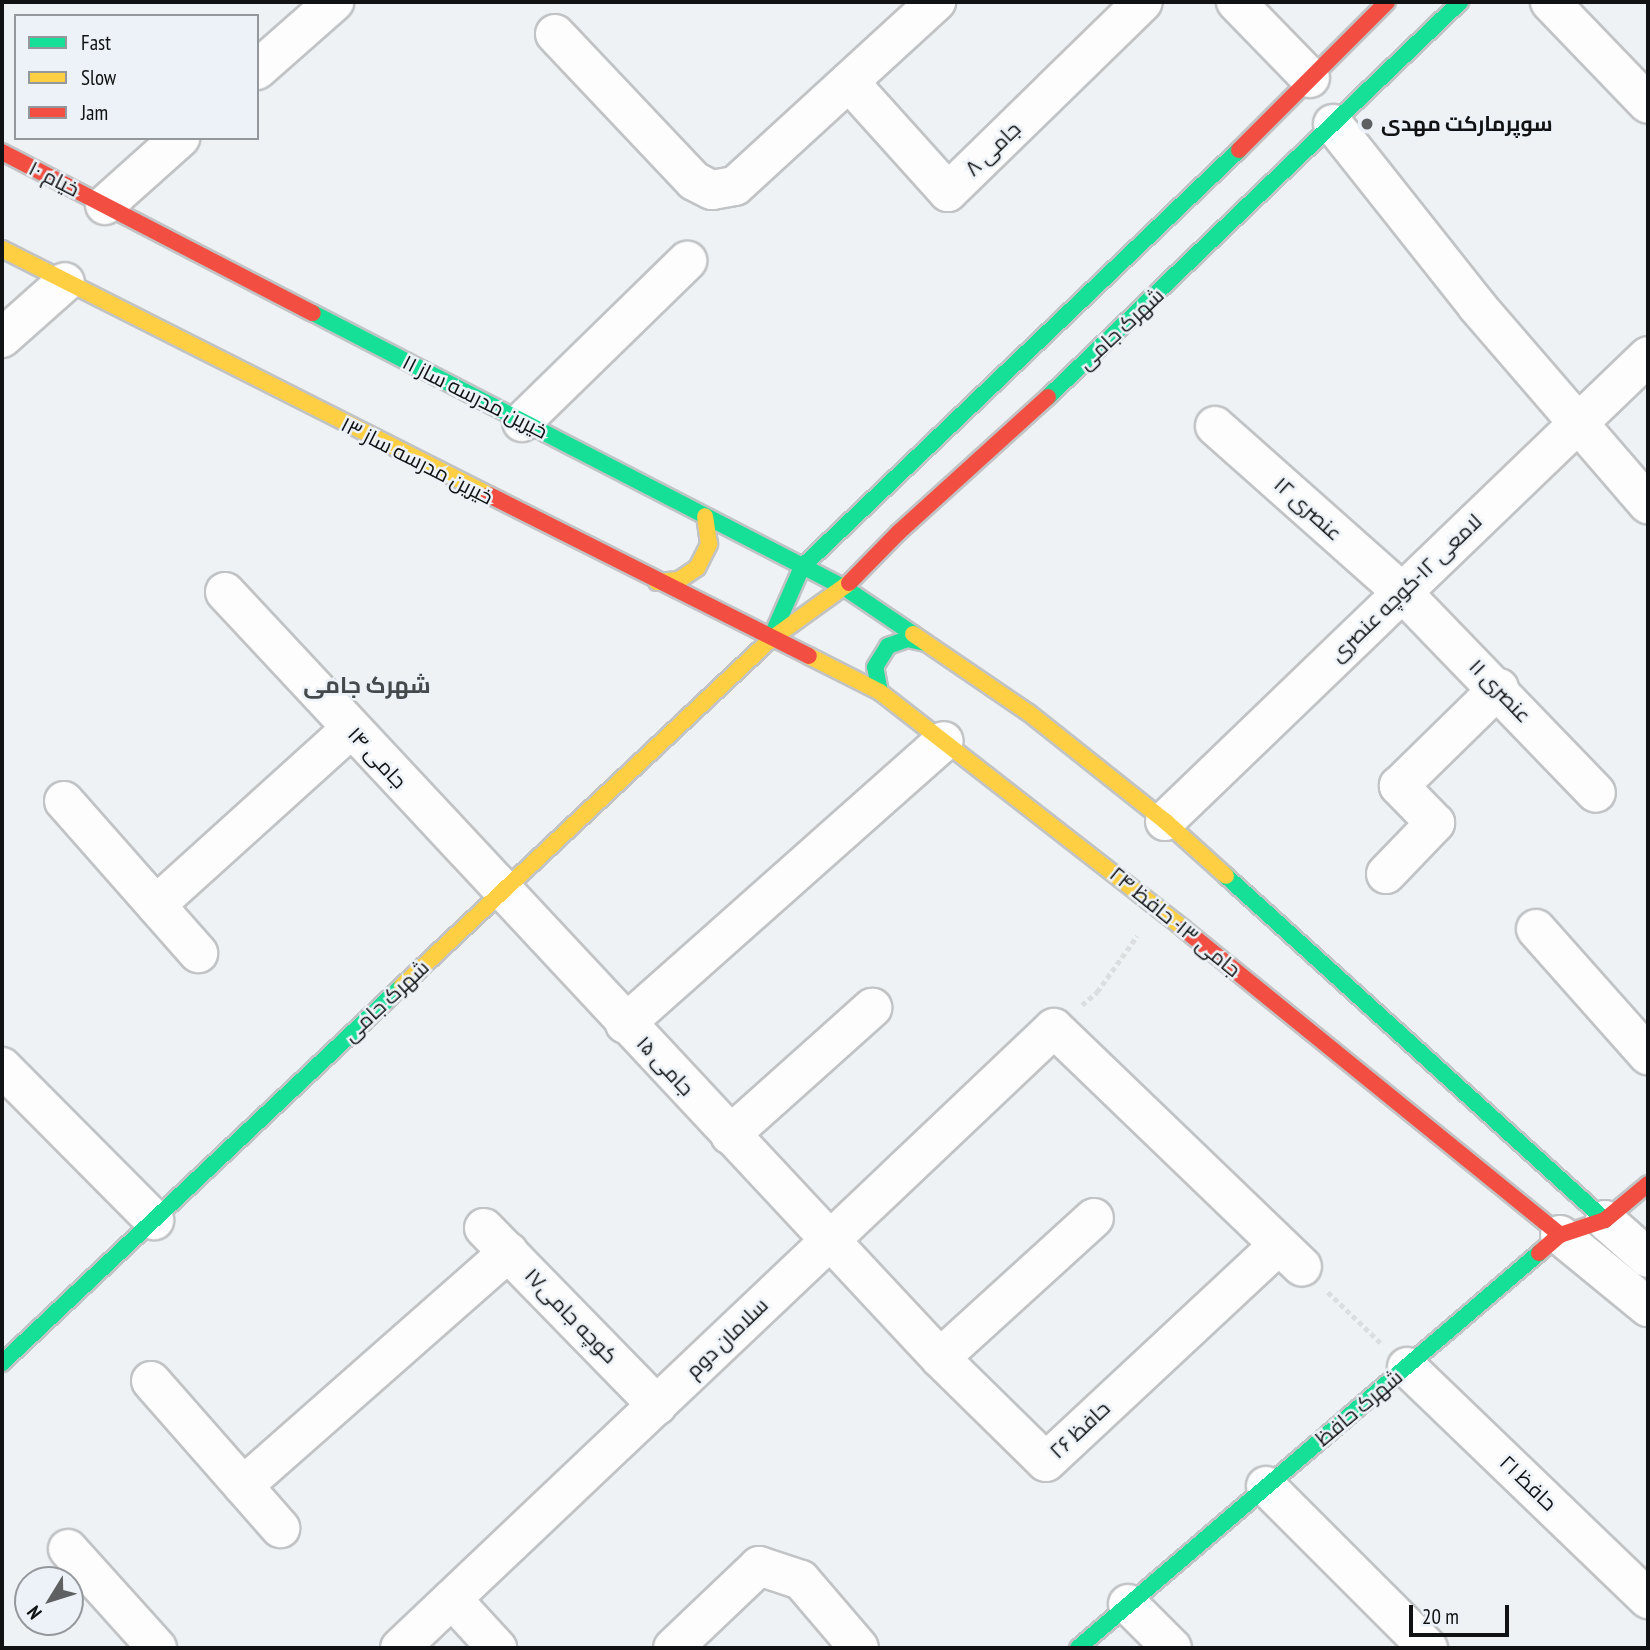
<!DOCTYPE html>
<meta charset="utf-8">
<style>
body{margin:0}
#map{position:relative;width:1650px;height:1650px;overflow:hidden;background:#eff2f4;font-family:"PT Sans Narrow",Cairo,sans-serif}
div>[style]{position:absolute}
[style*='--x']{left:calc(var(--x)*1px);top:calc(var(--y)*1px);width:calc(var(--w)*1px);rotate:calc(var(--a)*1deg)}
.path>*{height:4.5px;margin-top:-2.25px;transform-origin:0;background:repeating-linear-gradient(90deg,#dbddde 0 5px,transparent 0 8.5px)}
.roads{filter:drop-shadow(2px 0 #c1c3c5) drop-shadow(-2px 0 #c1c3c5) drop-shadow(0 2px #c1c3c5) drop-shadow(0 -2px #c1c3c5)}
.street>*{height:38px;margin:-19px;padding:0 19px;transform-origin:19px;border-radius:19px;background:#fdfdfd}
.fast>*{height:16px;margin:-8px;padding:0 8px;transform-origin:8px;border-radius:8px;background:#16e098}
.slow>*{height:16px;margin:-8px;padding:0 8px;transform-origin:8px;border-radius:8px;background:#ffcf43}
.jam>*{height:16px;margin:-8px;padding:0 8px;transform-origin:8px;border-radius:8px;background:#f24e42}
.dots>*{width:19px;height:19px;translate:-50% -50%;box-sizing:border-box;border:4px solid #ecf2f7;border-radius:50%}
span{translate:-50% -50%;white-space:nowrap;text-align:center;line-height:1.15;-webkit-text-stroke:5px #ecf2f7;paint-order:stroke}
.poi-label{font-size:21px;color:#101213;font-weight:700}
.left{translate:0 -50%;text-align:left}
.street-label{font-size:21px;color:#101213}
.neighbourhood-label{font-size:23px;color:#44494c;font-weight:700}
.frame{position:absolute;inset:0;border:4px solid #101213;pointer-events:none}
.legend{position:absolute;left:14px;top:14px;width:245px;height:126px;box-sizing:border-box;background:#ecf2f7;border:2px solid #94989c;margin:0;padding:9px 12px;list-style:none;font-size:21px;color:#101213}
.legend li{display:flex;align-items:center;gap:14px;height:35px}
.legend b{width:35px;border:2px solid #94989c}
.north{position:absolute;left:14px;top:1566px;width:70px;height:70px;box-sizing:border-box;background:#ecf2f7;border:2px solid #94989c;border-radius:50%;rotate:232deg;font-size:19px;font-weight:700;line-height:28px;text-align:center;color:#101213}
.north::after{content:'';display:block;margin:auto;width:24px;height:32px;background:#5e6062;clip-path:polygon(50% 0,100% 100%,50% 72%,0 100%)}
.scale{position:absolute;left:1409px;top:1605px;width:100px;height:32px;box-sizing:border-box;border:4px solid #101213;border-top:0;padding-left:9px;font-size:21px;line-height:24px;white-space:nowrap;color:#101213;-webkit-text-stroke:5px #ecf2f7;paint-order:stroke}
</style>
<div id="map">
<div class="path">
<i style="--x:1082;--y:1005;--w:20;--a:-41"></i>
<i style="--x:1097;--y:992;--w:69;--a:-54.5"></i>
<i style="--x:1328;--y:1292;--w:75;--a:43.9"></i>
</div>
<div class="roads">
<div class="street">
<i style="--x:1236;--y:2;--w:106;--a:45.8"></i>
<i style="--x:1550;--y:2;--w:141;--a:46.1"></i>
<i style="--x:555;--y:34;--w:202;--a:46.6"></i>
<i style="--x:694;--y:181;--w:20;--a:27"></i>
<i style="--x:712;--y:190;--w:23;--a:-10"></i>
<i style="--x:735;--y:186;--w:273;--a:-42.5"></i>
<i style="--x:257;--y:70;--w:103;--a:-41.4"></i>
<i style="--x:849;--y:82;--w:148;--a:48"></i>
<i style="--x:948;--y:192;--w:272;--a:-44.3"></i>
<i style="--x:1333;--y:124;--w:232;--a:51.6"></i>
<i style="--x:1477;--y:306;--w:262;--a:49.2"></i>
<i style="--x:105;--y:205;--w:101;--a:-41.8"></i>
<i style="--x:2;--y:338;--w:84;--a:-41.6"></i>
<i style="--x:522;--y:422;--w:231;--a:-44.3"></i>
<i style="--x:1215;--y:426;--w:250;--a:41.6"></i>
<i style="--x:1402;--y:592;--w:279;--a:46"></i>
<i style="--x:225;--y:592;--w:1048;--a:46.97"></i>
<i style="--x:940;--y:1358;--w:148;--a:44.5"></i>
<i style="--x:1046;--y:1462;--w:318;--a:-43"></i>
<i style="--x:64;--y:801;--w:203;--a:48.6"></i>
<i style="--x:1165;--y:821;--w:670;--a:-43.91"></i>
<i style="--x:1386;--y:874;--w:71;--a:-46.1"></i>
<i style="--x:1435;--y:823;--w:52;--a:-134.2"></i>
<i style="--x:1399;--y:786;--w:140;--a:-44.4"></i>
<i style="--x:156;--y:905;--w:263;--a:-42.1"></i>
<i style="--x:1536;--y:929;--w:169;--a:48.4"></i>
<i style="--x:625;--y:1024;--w:426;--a:-41.6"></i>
<i style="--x:2;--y:1067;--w:216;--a:45.2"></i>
<i style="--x:730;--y:1135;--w:191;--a:-41.8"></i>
<i style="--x:1605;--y:1220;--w:57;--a:41.5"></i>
<i style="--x:484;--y:1228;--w:248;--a:45.7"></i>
<i style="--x:1560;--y:1235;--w:114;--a:39.3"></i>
<i style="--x:940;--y:1358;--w:208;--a:-42.3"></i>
<i style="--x:1407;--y:1367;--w:335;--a:43.9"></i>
<i style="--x:151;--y:1381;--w:196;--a:48.7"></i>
<i style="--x:243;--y:1486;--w:354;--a:-41.4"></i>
<i style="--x:1266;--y:1486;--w:229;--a:45"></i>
<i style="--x:68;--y:1549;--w:133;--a:48"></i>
<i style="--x:452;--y:1599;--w:67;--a:47.4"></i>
<i style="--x:1128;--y:1604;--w:62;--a:45"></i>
<i style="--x:400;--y:1648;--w:901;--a:-43.47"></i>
<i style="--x:1054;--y:1028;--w:344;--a:43.9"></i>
<i style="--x:673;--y:1648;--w:119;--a:-43.6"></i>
<i style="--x:759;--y:1566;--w:44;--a:18.4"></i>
<i style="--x:801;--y:1580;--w:89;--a:49.5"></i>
</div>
<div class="fast">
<i style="--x:313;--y:313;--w:599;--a:27.34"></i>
<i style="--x:845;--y:588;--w:82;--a:34.1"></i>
<i style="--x:1048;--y:397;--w:571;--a:-43.79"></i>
<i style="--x:770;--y:640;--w:80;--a:-66.3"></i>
<i style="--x:802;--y:567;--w:604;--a:-43.66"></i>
<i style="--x:880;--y:692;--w:25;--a:-101"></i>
<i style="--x:875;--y:667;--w:25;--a:-58"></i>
<i style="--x:888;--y:646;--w:20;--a:-20"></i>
<i style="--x:907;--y:639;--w:19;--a:12"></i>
<i style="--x:1226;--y:876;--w:512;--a:42.23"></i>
<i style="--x:2;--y:1363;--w:550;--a:-43.3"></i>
<i style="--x:1078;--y:1648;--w:607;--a:-40.59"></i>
</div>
<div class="slow">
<i style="--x:2;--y:249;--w:546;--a:26.8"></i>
<i style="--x:657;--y:582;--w:22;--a:-5"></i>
<i style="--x:679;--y:580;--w:22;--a:-34"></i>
<i style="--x:697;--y:568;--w:27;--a:-63"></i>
<i style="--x:709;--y:544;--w:28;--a:-98"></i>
<i style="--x:913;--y:634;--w:140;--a:34.3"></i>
<i style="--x:1029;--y:713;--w:174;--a:38.5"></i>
<i style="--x:1165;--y:821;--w:82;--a:42"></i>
<i style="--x:809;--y:656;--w:80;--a:26.9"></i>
<i style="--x:880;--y:692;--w:385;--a:37.9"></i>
<i style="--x:402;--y:986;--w:505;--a:-43.24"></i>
<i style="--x:770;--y:640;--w:97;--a:-35.8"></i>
</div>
<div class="jam">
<i style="--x:1239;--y:150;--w:209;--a:-45"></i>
<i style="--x:2;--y:152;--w:350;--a:27.4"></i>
<i style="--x:489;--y:495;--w:358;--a:26.7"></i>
<i style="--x:849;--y:583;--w:71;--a:-45.6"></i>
<i style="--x:899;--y:532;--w:201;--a:-42.2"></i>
<i style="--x:1184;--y:929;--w:485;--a:39.1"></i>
<i style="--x:1539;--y:1253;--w:28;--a:-41"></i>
<i style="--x:1560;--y:1235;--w:47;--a:-18.4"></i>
<i style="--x:1605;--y:1220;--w:56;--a:-39.9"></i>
</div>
</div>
<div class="dots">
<i style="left:1367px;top:124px;background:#5e6062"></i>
</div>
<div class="poi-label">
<span class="left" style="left:1381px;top:124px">سوپرمارکت مهدی</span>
</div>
<div class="street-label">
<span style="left:993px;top:149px;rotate:-44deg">۸ جامی</span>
<span style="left:54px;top:179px;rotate:27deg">۱۰ خیام</span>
<span style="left:1121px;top:329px;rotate:-43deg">شهرک جامی</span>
<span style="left:475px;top:397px;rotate:27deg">۱۱ خیرین مدرسه ساز</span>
<span style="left:417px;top:461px;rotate:27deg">۱۳ خیرین مدرسه ساز</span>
<span style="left:1308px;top:509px;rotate:42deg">۱۲ عنصری</span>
<span style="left:1406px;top:588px;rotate:-44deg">لامعی ۱۲-کوچه عنصری</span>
<span style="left:1500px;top:691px;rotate:46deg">۱۱ عنصری</span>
<span style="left:377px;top:758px;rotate:47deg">۱۴ جامی</span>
<span style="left:1175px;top:922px;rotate:39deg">جامی ۱۳- حافظ ۲۴</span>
<span style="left:386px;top:1001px;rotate:-43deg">شهرک جامی</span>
<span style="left:665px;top:1066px;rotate:47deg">۱۵ جامی</span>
<span style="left:571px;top:1316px;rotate:46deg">کوچه جامی۱۷</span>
<span style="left:727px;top:1338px;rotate:-44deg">سلامان دوم</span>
<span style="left:1359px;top:1408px;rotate:-40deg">شهرک حافظ</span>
<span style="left:1080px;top:1430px;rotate:-43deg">حافظ ۲۶</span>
<span style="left:1528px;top:1483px;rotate:44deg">حافظ ۲۱</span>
</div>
<div class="neighbourhood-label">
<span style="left:367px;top:685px">شهرک جامی</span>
</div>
<div class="frame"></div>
<ul class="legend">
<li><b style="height:9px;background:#16e098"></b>Fast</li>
<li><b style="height:9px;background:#ffcf43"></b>Slow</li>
<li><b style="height:9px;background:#f24e42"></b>Jam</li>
</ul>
<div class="north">N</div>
<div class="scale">20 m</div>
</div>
